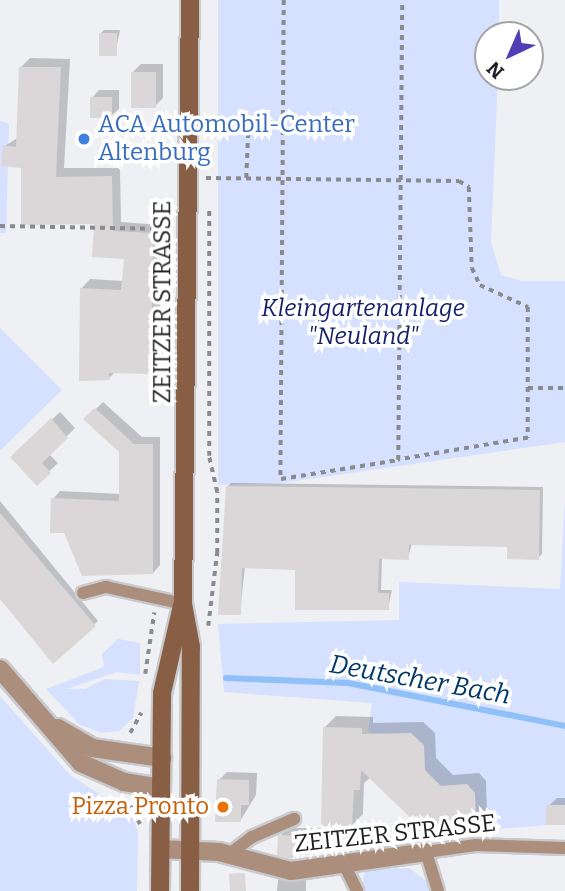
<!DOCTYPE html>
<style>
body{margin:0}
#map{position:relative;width:565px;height:891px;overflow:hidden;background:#eef0f4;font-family:Bitter,serif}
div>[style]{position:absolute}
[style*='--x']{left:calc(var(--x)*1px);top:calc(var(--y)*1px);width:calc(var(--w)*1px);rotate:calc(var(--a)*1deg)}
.green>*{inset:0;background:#d5e1fe}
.shadow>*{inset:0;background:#0003}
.stream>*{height:6px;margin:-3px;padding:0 3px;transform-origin:3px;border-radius:3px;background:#8fc0f8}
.building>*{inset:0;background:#dbd6d7;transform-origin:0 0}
.path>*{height:3.5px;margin-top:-1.75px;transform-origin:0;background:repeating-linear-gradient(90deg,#8a8b8e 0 5px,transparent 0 10px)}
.roads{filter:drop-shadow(2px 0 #c9cace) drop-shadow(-2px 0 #c9cace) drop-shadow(0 2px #c9cace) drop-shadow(0 -2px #c9cace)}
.service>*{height:12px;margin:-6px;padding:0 6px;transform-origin:6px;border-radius:6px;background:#ab8e7c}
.minor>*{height:18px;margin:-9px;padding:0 9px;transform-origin:9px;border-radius:9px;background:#ab8e7c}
.secondary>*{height:18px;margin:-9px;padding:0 9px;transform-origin:9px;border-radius:9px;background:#885f45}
.dots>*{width:19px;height:19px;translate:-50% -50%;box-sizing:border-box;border:4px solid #fff;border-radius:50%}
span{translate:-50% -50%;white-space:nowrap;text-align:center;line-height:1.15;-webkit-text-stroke:7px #fff;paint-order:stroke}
.shop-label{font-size:24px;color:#366cbe}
.left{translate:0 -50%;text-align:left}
.street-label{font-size:24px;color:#1f1f21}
.park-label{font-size:24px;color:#131f68;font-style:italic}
.food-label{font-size:24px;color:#c56008}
.right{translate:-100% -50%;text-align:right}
.water-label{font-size:26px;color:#023869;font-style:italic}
.north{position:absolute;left:474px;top:21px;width:70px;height:70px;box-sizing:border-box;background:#fff;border:2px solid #a5a5a6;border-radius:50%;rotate:224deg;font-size:19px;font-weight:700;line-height:28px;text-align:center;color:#1f1f21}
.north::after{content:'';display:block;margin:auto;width:24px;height:32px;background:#513eb6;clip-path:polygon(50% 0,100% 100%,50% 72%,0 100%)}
</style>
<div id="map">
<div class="green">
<i style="clip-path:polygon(218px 0,499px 0,499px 35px,488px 35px,488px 77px,498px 77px,491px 242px,501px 275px,522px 281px,565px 281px,565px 442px,282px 483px,218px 485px)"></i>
<i style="clip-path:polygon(0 121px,9px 124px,6px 233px,0 233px)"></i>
<i style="clip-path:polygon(0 328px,62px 390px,0 451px)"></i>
<i style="clip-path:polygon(565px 498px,565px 805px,547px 806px,548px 825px,485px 830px,485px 815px,476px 815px,475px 793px,466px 784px,441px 786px,380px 734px,368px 732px,372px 703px,224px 692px,218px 624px,399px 620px,399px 582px,560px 589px)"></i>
<i style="clip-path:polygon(118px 639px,140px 643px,140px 675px,117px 672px,67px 689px,85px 689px,105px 679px,139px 681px,133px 718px,119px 731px,102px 733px,80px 725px,46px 689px,104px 667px,102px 654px)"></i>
<i style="clip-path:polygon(0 696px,70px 775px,132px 815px,138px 832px,137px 891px,0 891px)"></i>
<i style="clip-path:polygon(409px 868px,425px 880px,432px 878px,435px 891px,361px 891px,365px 870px)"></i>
</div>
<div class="shadow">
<i style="clip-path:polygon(104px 30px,120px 30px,115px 55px,101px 33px)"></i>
<i style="clip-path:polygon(30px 58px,70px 59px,64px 168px,120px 168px,121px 222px,161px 225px,159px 363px,150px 372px,116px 371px,109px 378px,81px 289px,90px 279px,124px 281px,126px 257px,96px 222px,22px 166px,5px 146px,19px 137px,21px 67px)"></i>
<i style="clip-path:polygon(141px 64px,163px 64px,163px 98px,155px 106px,132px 73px)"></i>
<i style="clip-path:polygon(99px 90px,119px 90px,119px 109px,111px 116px,92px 98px)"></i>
<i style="clip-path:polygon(103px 402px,142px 437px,160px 437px,160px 565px,153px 573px,53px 499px,60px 491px,121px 494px,120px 451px,86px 419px)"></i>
<i style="clip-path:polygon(60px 412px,75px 428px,49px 454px,58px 463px,37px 483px,13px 457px)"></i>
<i style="clip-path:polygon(231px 483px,543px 487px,542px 554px,538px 558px,509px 545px,412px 543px,408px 558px,382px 557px,381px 590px,392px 590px,388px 608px,296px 568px,245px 566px,240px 613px,227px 487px)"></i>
<i style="clip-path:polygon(0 501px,98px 621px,53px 661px,0 597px)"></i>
<i style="clip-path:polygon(336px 716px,373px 717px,373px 723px,423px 722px,435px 733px,436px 758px,453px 775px,479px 773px,486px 781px,487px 817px,475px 828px,371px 777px,364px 783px,363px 814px,351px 826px,324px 825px,322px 845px,314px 853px,280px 836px,288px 828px,323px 828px,325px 727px)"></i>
<i style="clip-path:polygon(227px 772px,257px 773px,256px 795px,240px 821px,219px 780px)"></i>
<i style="clip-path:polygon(557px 798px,565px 798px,565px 823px,548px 807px)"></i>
<i style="clip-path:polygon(290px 867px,306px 870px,306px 891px,277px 891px,278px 880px)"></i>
</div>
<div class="stream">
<i style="--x:226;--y:678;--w:122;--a:2.3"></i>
<i style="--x:348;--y:683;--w:221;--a:11.2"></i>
</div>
<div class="building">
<i style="left:99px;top:33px;width:18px;height:23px"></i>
<i style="clip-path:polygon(19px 67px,61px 67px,56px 177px,112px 176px,113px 231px,153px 233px,151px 374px,109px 373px,110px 380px,79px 381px,80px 288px,121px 290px,124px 259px,92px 257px,94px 224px,21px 225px,21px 168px,1px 166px,3px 145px,16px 147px)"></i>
<i style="left:131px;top:72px;width:25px;height:36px"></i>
<i style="left:90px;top:97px;width:22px;height:21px"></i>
<i style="clip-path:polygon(95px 408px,134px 444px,153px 444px,153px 574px,82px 576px,64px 533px,50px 533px,51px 498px,119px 501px,119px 452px,83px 419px)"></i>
<i style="clip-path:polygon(51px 418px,68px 438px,42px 463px,51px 473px,37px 486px,10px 457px)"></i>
<i style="clip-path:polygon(226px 486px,540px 490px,539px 560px,507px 559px,507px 547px,409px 545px,409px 560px,379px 559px,378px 593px,389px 593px,389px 610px,295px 610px,295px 570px,242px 568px,241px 615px,218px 615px)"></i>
<i style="clip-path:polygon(0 513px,96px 626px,53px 664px,0 599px)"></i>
<i style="clip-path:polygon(323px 727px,362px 728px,362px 734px,411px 733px,424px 745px,425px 770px,441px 786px,467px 784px,475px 793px,476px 830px,424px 831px,361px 770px,360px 790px,354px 790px,352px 828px,321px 826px)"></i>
<i style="clip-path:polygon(217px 779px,249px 780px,249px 805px,241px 805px,241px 822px,215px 822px)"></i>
<i style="left:565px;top:805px;width:20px;height:19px;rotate:90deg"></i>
<i style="clip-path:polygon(278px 835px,316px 836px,315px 855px,295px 854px,292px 859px,277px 856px)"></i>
<i style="left:245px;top:873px;width:18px;height:16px;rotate:87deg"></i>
</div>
<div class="path">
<i style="--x:284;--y:0;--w:479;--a:90.4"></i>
<i style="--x:281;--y:479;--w:119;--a:-9.2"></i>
<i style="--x:398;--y:460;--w:460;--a:-89.5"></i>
<i style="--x:206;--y:178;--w:253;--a:0.7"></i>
<i style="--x:459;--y:181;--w:12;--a:31"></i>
<i style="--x:469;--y:187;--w:81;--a:87.9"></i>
<i style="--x:472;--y:268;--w:19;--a:65"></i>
<i style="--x:480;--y:285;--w:53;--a:24.6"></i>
<i style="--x:528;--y:307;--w:131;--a:90"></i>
<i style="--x:528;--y:438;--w:132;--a:170.4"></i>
<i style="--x:246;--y:178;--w:47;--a:-87.6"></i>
<i style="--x:0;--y:226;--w:169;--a:1"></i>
<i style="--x:528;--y:388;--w:37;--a:0"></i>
<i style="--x:208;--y:626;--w:74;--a:-83"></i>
<i style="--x:217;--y:553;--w:61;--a:-90"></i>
<i style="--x:217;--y:492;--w:37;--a:-103"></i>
<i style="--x:209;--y:456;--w:247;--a:-90"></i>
<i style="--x:145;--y:674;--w:62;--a:-81.6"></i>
<i style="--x:130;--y:733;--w:23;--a:-61"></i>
<i style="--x:129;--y:803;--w:24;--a:62"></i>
</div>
<div class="roads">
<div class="service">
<i style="--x:83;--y:593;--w:24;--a:-15"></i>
<i style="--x:106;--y:587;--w:79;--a:12.4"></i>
<i style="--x:228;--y:855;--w:30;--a:-37"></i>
<i style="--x:252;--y:837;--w:46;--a:-23.2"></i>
<i style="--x:345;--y:866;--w:28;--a:64"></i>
<i style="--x:438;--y:891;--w:41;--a:-107.1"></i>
<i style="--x:426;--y:852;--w:50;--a:-8"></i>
<i style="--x:476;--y:845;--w:89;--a:1.9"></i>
</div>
<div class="minor">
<i style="--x:0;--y:669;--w:124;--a:49.2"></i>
<i style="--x:81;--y:763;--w:47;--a:23.8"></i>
<i style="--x:124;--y:782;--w:37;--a:9"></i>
<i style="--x:58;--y:728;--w:39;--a:30"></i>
<i style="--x:92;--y:748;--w:71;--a:8.1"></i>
<i style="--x:161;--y:849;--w:58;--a:3"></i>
<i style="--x:219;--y:852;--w:74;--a:14.8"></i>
<i style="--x:291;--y:871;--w:136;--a:-8"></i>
</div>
<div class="secondary">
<i style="--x:160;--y:891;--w:198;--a:-89.4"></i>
<i style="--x:162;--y:693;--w:89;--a:-77.1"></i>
<i style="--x:190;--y:891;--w:244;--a:-89.8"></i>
<i style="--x:191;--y:647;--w:44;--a:-100.5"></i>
<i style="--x:183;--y:604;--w:604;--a:-89.34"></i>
</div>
</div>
<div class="dots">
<i style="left:84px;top:139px;background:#3f7fe0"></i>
<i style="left:223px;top:807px;background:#e8710a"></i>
</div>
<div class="shop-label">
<span class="left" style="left:98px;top:139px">ACA Automobil-Center<br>Altenburg</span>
</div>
<div class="street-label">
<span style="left:163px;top:302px;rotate:-90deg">ZEITZER STRASSE</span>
<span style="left:395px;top:834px;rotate:-6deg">ZEITZER STRASSE</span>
</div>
<div class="park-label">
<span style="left:363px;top:323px">Kleingartenanlage<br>"Neuland"</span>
</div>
<div class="food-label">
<span class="right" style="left:209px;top:807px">Pizza Pronto</span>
</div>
<div class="water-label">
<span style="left:420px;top:680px;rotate:10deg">Deutscher Bach</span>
</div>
<div class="north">N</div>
</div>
